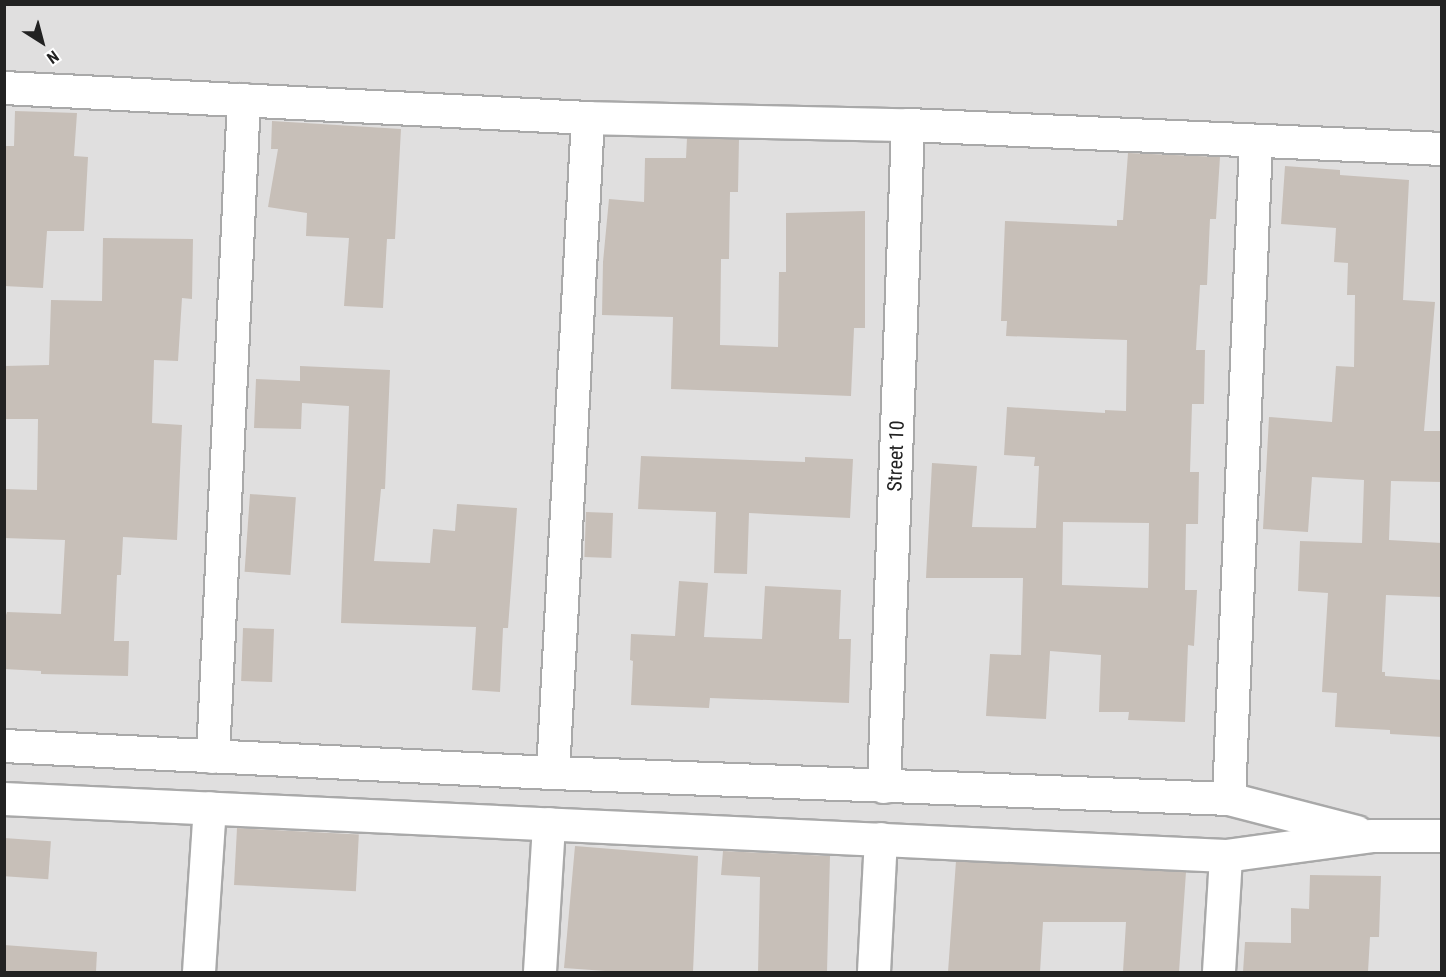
<!DOCTYPE html>
<style>
body{margin:0}
#map{position:relative;width:1446px;height:977px;overflow:hidden;background:#f2efe9;font-family:"Roboto Condensed",sans-serif}
div>[style]{position:absolute}
[style*='--x']{left:calc(var(--x)*1px);top:calc(var(--y)*1px);width:calc(var(--w)*1px);rotate:calc(var(--a)*1deg)}
.residential>*{inset:0;background:#e0dfdf;transform-origin:0 0}
.building>*{inset:0;background:#c7bfb8;transform-origin:0 0}
.roads{filter:drop-shadow(2px 0 #a9a9a9) drop-shadow(-2px 0 #a9a9a9) drop-shadow(0 2px #a9a9a9) drop-shadow(0 -2px #a9a9a9)}
.street>*{height:32px;margin:-16px;padding:0 16px;transform-origin:16px;border-radius:16px;background:#fff}
span{translate:-50% -50%;white-space:nowrap;text-align:center;line-height:1.15;-webkit-text-stroke:4.5px #fff;paint-order:stroke}
.street-label{font-size:20px;color:#222}
.frame{position:absolute;inset:0;border:6px solid #222;pointer-events:none}
.north{position:absolute;left:12px;top:12px;width:60px;height:60px;-webkit-text-stroke:4px #fff;paint-order:stroke;rotate:144deg;font-size:16px;font-weight:700;line-height:24px;text-align:center;color:#222}
.north::after{content:'';display:block;margin:auto;width:21px;height:27px;background:#222;clip-path:polygon(50% 0,100% 100%,50% 72%,0 100%)}
</style>
<div id="map">
<div class="residential">
<i style="left:5px;top:5px;width:1436px;height:967px"></i>
</div>
<div class="building">
<i style="clip-path:polygon(15px 111px,77px 113px,74px 156px,88px 157px,84px 231px,47px 231px,43px 288px,4px 286px,4px 146px,14px 146px)"></i>
<i style="clip-path:polygon(272px 121px,401px 129px,395px 239px,387px 239px,383px 308px,344px 306px,349px 238px,306px 236px,307px 213px,268px 207px,278px 149px,271px 149px)"></i>
<i style="clip-path:polygon(687px 138px,739px 139px,738px 192px,730px 192px,729px 259px,721px 259px,720px 345px,778px 347px,779px 272px,786px 272px,786px 213px,865px 211px,865px 328px,854px 328px,851px 396px,671px 389px,673px 317px,602px 315px,603px 262px,609px 199px,644px 202px,645px 158px,686px 158px)"></i>
<i style="clip-path:polygon(evenodd,1128px 153px,1220px 157px,1216px 219px,1210px 219px,1207px 285px,1200px 285px,1196px 350px,1205px 350px,1204px 404px,1192px 404px,1190px 472px,1199px 472px,1198px 524px,1186px 524px,1185px 590px,1197px 590px,1194px 646px,1188px 645px,1185px 722px,1128px 720px,1129px 712px,1099px 712px,1101px 655px,1050px 651px,1046px 719px,986px 716px,990px 654px,1021px 655px,1023px 578px,926px 578px,932px 463px,977px 466px,972px 527px,1036px 528px,1039px 466px,1034px 466px,1035px 457px,1004px 455px,1007px 407px,1105px 413px,1105px 410px,1126px 411px,1127px 340px,1006px 336px,1007px 321px,1001px 321px,1005px 221px,1117px 226px,1117px 220px,1123px 220px,1128px 153px,1063px 522px,1149px 523px,1148px 588px,1062px 585px,1063px 522px)"></i>
<i style="clip-path:polygon(1285px 166px,1340px 170px,1340px 175px,1409px 180px,1403px 300px,1435px 302px,1424px 431px,1442px 431px,1442px 482px,1391px 481px,1389px 540px,1442px 543px,1442px 597px,1386px 595px,1382px 672px,1385px 672px,1385px 676px,1442px 680px,1442px 737px,1390px 734px,1390px 730px,1335px 727px,1337px 693px,1322px 692px,1328px 593px,1298px 591px,1300px 541px,1362px 543px,1364px 480px,1312px 477px,1308px 532px,1263px 529px,1269px 417px,1332px 422px,1336px 366px,1354px 367px,1355px 295px,1347px 295px,1348px 263px,1334px 262px,1336px 228px,1281px 224px)"></i>
<i style="clip-path:polygon(103px 238px,193px 239px,192px 299px,182px 298px,178px 361px,154px 360px,152px 423px,182px 425px,177px 540px,123px 537px,121px 575px,117px 575px,114px 641px,129px 641px,128px 676px,41px 674px,41px 671px,4px 669px,4px 621px,7px 612px,61px 614px,65px 540px,4px 538px,4px 489px,37px 490px,38px 419px,4px 419px,4px 366px,49px 365px,51px 300px,102px 301px)"></i>
<i style="clip-path:polygon(300px 366px,390px 370px,385px 489px,381px 489px,374px 561px,430px 563px,433px 529px,455px 531px,457px 504px,517px 508px,508px 628px,503px 628px,500px 692px,472px 690px,476px 627px,341px 623px,349px 406px,302px 403px,301px 429px,254px 428px,256px 379px,300px 381px)"></i>
<i style="clip-path:polygon(641px 456px,805px 462px,805px 457px,853px 459px,850px 518px,749px 513px,747px 574px,714px 573px,716px 512px,638px 509px)"></i>
<i style="left:250px;top:494px;width:46px;height:78px;rotate:4deg"></i>
<i style="left:586px;top:512px;width:27px;height:45px;rotate:2deg"></i>
<i style="clip-path:polygon(679px 581px,708px 583px,704px 637px,762px 639px,765px 586px,841px 590px,839px 639px,851px 639px,849px 703px,710px 698px,709px 708px,631px 705px,633px 661px,630px 660px,631px 634px,675px 636px)"></i>
<i style="left:243px;top:628px;width:31px;height:53px;rotate:2deg"></i>
<i style="left:237px;top:828px;width:122px;height:57px;rotate:3deg"></i>
<i style="left:4px;top:838px;width:47px;height:38px;rotate:4deg"></i>
<i style="clip-path:polygon(575px 846px,698px 856px,693px 972px,619px 972px,564px 968px)"></i>
<i style="clip-path:polygon(723px 851px,830px 856px,827px 972px,758px 972px,760px 877px,721px 875px)"></i>
<i style="clip-path:polygon(956px 861px,1186px 872px,1179px 972px,1123px 972px,1126px 922px,1043px 922px,1040px 972px,948px 972px)"></i>
<i style="clip-path:polygon(1310px 875px,1381px 876px,1379px 937px,1370px 937px,1368px 972px,1243px 972px,1245px 942px,1291px 943px,1291px 908px,1309px 909px)"></i>
<i style="clip-path:polygon(4px 945px,97px 952px,96px 972px,4px 972px)"></i>
</div>
<div class="roads">
<div class="street">
<i style="--x:4;--y:88;--w:585;--a:2.94"></i>
<i style="--x:588;--y:118;--w:320;--a:1.3"></i>
<i style="--x:908;--y:125;--w:535;--a:2.57"></i>
<i style="--x:4;--y:746;--w:550;--a:2.82"></i>
<i style="--x:553;--y:773;--w:676;--a:2.2"></i>
<i style="--x:1229;--y:799;--w:132;--a:14.5"></i>
<i style="--x:213;--y:757;--w:658;--a:-87.3"></i>
<i style="--x:553;--y:773;--w:656;--a:-86.94"></i>
<i style="--x:884;--y:787;--w:662;--a:-87.92"></i>
<i style="--x:4;--y:799;--w:1223;--a:2.67"></i>
<i style="--x:1226;--y:856;--w:147;--a:-7.8"></i>
<i style="--x:1372;--y:836;--w:70;--a:0"></i>
<i style="--x:1229;--y:799;--w:658;--a:-87.65"></i>
<i style="--x:199;--y:972;--w:164;--a:-86.2"></i>
<i style="--x:540;--y:972;--w:148;--a:-86.5"></i>
<i style="--x:874;--y:972;--w:133;--a:-87"></i>
<i style="--x:1219;--y:972;--w:116;--a:-86.5"></i>
</div>
</div>
<div class="street-label">
<span style="left:896px;top:456px;rotate:-88deg">Street 10</span>
</div>
<div class="frame"></div>
<div class="north">N</div>
</div>
